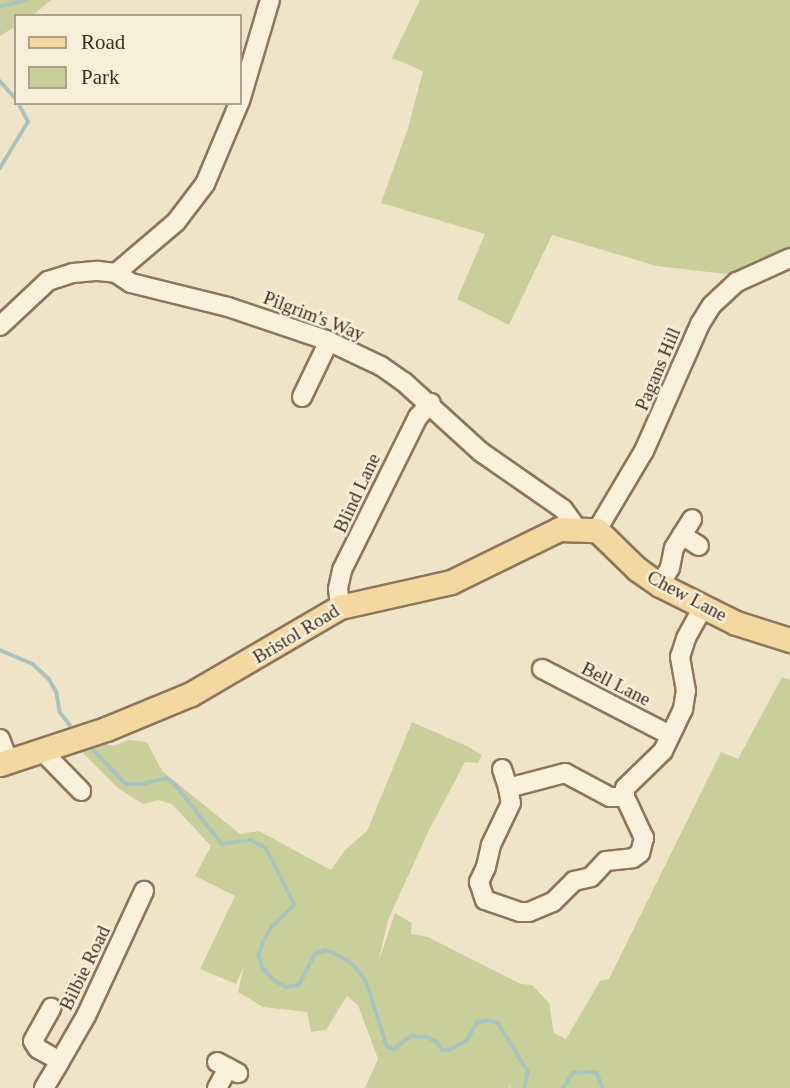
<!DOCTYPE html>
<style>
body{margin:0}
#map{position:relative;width:790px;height:1088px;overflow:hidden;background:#f0e4c8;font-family:Georgia,serif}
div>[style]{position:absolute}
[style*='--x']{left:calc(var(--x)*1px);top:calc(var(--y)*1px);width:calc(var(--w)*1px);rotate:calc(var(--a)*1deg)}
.green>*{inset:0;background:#c9cf9b}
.stream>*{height:3.5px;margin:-1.75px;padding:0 1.75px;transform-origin:1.75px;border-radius:1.75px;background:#a9c4bc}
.roads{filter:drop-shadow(2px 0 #8d765c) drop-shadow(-2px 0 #8d765c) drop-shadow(0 2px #8d765c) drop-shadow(0 -2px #8d765c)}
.minor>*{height:18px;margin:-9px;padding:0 9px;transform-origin:9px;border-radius:9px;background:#faf1dc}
.major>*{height:23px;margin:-11.5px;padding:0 11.5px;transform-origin:11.5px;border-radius:11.5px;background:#f3d9a0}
span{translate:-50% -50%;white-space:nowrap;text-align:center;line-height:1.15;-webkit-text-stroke:5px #f7eed8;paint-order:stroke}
.street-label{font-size:19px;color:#3d2e20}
.legend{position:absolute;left:14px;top:14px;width:228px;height:91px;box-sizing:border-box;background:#f7eed8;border:2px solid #ada18e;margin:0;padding:9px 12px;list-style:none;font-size:21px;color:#3d2e20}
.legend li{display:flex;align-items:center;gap:14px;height:35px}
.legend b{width:35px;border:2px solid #ada18e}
</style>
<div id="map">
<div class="green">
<i style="clip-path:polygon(0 0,51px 0,32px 16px,16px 16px,16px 26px,0 36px)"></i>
<i style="clip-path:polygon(420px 0,790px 0,790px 249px,732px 274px,717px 273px,657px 266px,552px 235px,509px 325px,457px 299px,485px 234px,381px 203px,408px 128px,423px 71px,392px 58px)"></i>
<i style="clip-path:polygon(782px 677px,790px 680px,790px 1088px,510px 1088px,511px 1083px,509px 1088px,365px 1088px,378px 1059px,358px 1005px,347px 996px,326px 1030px,311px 1032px,307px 1012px,263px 1007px,238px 992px,244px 966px,236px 984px,200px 969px,235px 896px,195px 876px,211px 846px,172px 804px,158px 800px,143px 804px,118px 788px,82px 752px,103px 743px,113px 746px,129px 740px,147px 742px,162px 771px,240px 834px,259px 831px,331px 870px,345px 850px,367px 831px,412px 722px,469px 747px,482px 755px,478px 763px,465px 762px,429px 830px,388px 920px,378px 963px,395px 913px,412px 923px,411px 934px,428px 937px,521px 984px,532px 985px,549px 1003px,554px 1033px,566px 1039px,600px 981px,609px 979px,721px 752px,738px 759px)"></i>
</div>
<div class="stream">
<i style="--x:0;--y:7;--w:27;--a:-15"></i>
<i style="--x:0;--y:81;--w:24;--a:48"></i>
<i style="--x:0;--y:168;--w:54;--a:-58.7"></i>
<i style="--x:28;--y:122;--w:21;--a:-118"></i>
<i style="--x:0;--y:650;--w:36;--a:23"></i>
<i style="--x:33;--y:664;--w:22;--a:43"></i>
<i style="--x:49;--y:679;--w:16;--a:60"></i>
<i style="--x:57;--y:693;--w:19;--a:81"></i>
<i style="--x:60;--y:712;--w:23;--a:52"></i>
<i style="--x:87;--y:743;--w:57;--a:46.4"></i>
<i style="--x:126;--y:784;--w:16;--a:0"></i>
<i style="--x:142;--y:784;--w:25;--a:-14"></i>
<i style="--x:166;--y:778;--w:9;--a:32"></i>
<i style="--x:174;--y:783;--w:78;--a:51.8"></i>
<i style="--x:222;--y:844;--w:29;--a:-8"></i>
<i style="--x:251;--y:840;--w:17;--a:28"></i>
<i style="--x:266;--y:848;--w:64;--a:63"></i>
<i style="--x:295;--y:905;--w:32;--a:136"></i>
<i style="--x:272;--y:927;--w:18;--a:119"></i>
<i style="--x:263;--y:943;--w:13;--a:108"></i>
<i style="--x:259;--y:955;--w:14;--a:73"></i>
<i style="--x:263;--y:968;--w:15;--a:48"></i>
<i style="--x:273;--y:979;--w:15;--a:32"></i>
<i style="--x:286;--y:987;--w:13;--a:-9"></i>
<i style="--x:299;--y:985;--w:34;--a:-63"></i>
<i style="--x:314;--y:955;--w:12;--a:-24"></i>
<i style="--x:325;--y:950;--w:14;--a:21"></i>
<i style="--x:338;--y:955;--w:17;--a:31"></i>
<i style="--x:353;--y:964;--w:21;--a:53"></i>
<i style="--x:366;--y:981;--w:68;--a:72.1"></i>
<i style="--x:387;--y:1046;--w:8;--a:23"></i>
<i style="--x:394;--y:1049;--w:21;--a:-37"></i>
<i style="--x:411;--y:1036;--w:15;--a:4"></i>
<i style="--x:426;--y:1037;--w:11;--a:22"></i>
<i style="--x:436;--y:1041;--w:11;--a:52"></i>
<i style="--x:443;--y:1050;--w:7;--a:0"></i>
<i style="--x:450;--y:1050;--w:20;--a:-30"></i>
<i style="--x:467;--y:1040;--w:20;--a:-60"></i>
<i style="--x:477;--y:1023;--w:9;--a:-18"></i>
<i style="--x:486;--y:1020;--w:12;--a:14"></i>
<i style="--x:498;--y:1023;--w:57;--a:58"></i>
<i style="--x:528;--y:1071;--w:17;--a:100"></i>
<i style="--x:563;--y:1088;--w:18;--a:-56"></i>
<i style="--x:573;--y:1073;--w:17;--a:-3"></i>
<i style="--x:590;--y:1072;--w:7;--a:8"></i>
<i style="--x:597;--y:1073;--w:16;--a:68"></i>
</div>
<div class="roads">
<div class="minor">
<i style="--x:240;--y:101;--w:105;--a:-73.5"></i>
<i style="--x:116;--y:273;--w:79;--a:-40.4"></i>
<i style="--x:176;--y:222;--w:48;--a:-52.7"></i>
<i style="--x:205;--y:184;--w:88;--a:-67.2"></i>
<i style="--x:0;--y:326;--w:66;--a:-43.2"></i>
<i style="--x:48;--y:281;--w:26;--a:-18"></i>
<i style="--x:73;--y:273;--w:25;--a:-5"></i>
<i style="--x:98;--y:271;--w:18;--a:6"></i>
<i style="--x:116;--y:273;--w:18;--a:34"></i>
<i style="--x:131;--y:283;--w:100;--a:13.9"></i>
<i style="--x:228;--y:307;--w:103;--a:18.6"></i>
<i style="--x:326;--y:340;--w:61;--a:25.3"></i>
<i style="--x:381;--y:366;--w:28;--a:35"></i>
<i style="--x:404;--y:382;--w:104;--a:42.3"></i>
<i style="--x:481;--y:452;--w:100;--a:34.8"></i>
<i style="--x:563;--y:509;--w:24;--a:54"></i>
<i style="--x:302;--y:397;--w:62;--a:-64.3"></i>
<i style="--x:597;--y:530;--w:92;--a:-59.3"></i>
<i style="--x:644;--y:451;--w:139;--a:-66.2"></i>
<i style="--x:700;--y:324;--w:22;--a:-58"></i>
<i style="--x:712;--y:305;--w:34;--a:-43"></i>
<i style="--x:737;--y:282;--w:58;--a:-24.4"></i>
<i style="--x:682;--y:535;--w:20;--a:33"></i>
<i style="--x:660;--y:585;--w:20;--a:-60"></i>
<i style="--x:670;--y:568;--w:20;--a:-79"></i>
<i style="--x:674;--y:548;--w:34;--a:-58"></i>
<i style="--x:340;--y:607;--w:18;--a:-96"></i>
<i style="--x:338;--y:589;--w:19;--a:-78"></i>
<i style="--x:342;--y:570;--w:171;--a:-63.6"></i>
<i style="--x:418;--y:417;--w:19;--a:-47"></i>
<i style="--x:542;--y:669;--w:144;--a:27.3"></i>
<i style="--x:0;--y:739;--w:25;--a:69"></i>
<i style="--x:42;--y:751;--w:56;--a:45.7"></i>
<i style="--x:502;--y:769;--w:20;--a:72"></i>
<i style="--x:508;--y:788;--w:59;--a:-14.7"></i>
<i style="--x:565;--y:773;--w:51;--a:28.1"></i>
<i style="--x:610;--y:797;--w:15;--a:0"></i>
<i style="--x:508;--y:788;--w:15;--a:79"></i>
<i style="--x:511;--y:803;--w:47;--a:115.5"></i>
<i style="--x:491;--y:845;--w:23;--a:103"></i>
<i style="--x:486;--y:867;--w:17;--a:115"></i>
<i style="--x:479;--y:882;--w:19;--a:72"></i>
<i style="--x:485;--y:900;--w:37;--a:19"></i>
<i style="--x:520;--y:912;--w:9;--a:0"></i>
<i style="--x:529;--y:912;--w:26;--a:-23"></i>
<i style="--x:553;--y:902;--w:30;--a:-45"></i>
<i style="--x:574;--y:881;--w:17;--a:-13"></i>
<i style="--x:591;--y:877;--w:22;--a:-47"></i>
<i style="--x:606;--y:861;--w:27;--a:-6"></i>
<i style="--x:633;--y:858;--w:9;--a:-36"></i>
<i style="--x:640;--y:853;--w:16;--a:-75"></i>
<i style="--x:644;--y:838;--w:45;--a:-114.9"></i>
<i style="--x:625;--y:797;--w:9;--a:-90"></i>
<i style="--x:625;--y:788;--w:53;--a:-44.2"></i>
<i style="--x:663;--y:751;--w:47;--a:-64.5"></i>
<i style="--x:683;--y:709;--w:18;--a:-81"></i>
<i style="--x:686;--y:691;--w:35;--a:-100"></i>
<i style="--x:680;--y:657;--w:20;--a:-72"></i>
<i style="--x:686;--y:638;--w:35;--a:-61"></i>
<i style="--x:60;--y:1061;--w:52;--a:-60"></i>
<i style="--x:86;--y:1016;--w:138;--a:-65.1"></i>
<i style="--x:217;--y:1062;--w:24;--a:28"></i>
<i style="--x:44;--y:1088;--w:31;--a:-59"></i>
<i style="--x:60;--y:1061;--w:25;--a:-151"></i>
<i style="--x:38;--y:1049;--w:9;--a:-122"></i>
<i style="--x:33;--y:1041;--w:38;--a:-61"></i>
<i style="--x:217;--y:1088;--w:23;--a:-61"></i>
</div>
<div class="major">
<i style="--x:0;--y:764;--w:112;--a:-18.3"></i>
<i style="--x:106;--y:729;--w:92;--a:-22.4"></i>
<i style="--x:191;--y:694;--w:173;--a:-30.3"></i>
<i style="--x:340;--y:607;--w:114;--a:-12.7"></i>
<i style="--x:451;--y:582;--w:120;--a:-26.1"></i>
<i style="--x:559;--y:529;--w:38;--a:2"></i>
<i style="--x:597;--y:530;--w:56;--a:44.3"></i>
<i style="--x:637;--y:569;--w:28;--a:35"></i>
<i style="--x:660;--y:585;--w:85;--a:26.6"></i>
<i style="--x:736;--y:623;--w:57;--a:17.5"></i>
</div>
</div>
<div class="street-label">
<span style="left:314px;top:316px;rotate:21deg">Pilgrim's Way</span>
<span style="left:658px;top:369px;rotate:-67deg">Pagans Hill</span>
<span style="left:357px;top:493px;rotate:-65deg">Blind Lane</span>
<span style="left:687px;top:596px;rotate:28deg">Chew Lane</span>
<span style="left:296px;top:634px;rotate:-31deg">Bristol Road</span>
<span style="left:616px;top:684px;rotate:27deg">Bell Lane</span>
<span style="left:85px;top:968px;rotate:-64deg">Bilbie Road</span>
</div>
<ul class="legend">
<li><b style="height:9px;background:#f3d9a0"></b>Road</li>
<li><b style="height:19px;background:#c9cf9b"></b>Park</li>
</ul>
</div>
